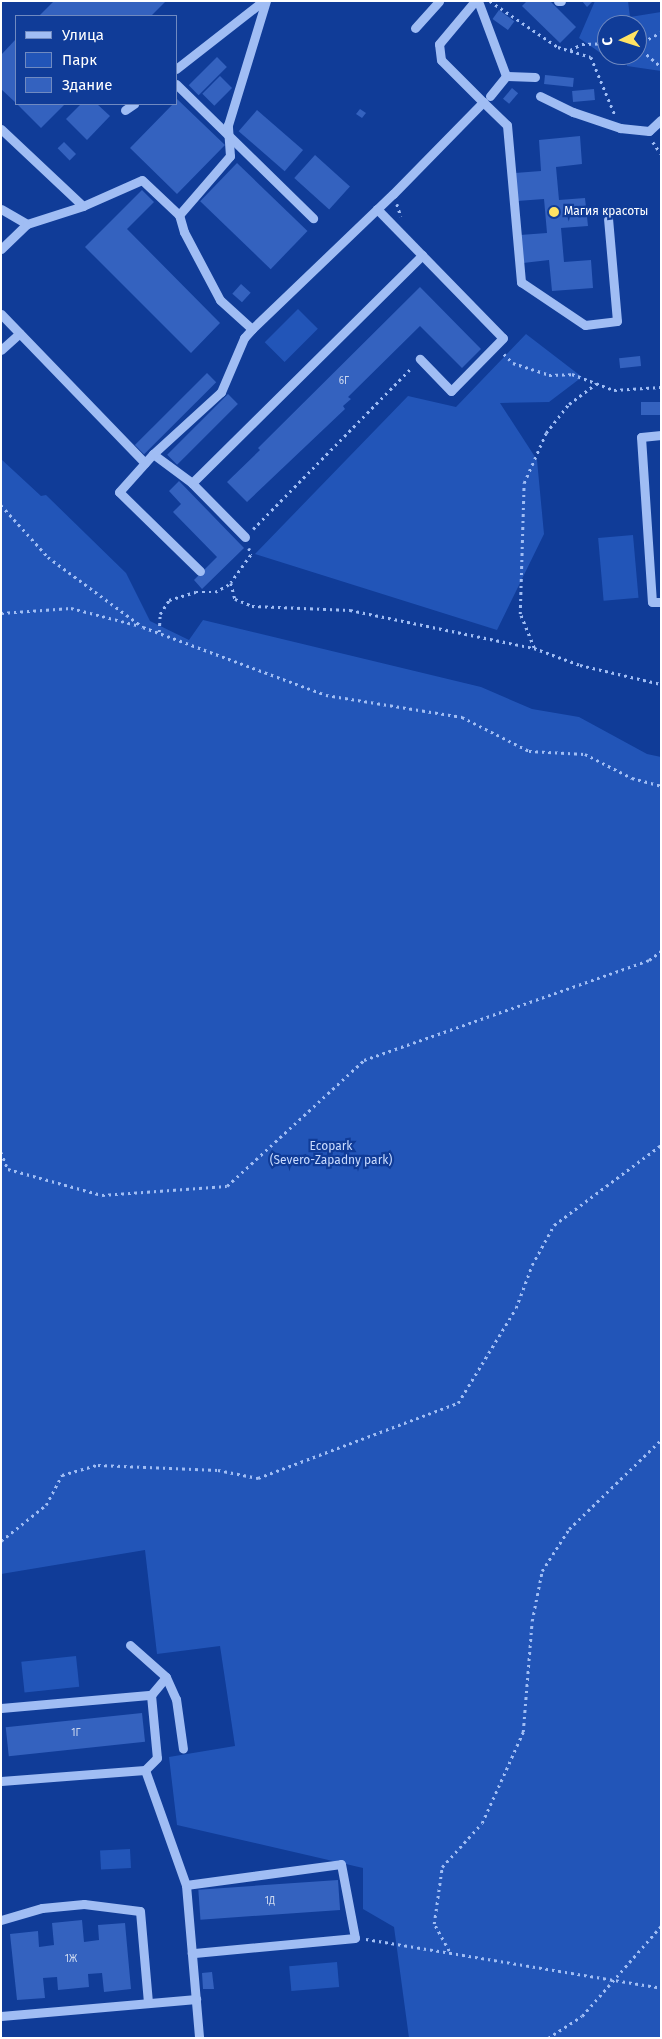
<!DOCTYPE html>
<meta charset="utf-8">
<style>
body{margin:0}
#map{position:relative;width:662px;height:2039px;overflow:hidden;background:#103c98;font-family:"Fira Sans",sans-serif}
div>[style]{position:absolute}
[style*='--x']{left:calc(var(--x)*1px);top:calc(var(--y)*1px);width:calc(var(--w)*1px);rotate:calc(var(--a)*1deg)}
.green>*{inset:0;background:#2255b8;transform-origin:0 0}
.building>*{inset:0;background:#3462bf;transform-origin:0 0}
.path>*{height:2.5px;margin-top:-1.25px;transform-origin:0;background:repeating-linear-gradient(90deg,#a0bdf4 0 2.5px,transparent 0 6.5px)}
.minor>*{height:9px;margin:-4.5px;padding:0 4.5px;transform-origin:4.5px;border-radius:4.5px;background:#a0bdf4}
.dots>*{width:14px;height:14px;translate:-50% -50%;box-sizing:border-box;border:2px solid #103c98;border-radius:50%}
span{translate:-50% -50%;white-space:nowrap;text-align:center;line-height:1.15;-webkit-text-stroke:4.5px #103c98;paint-order:stroke}
.number-label{font-size:10px;color:#ccd8ef}
.number-label span{-webkit-text-stroke-width:0}
.poi-label{font-size:12px;color:#fff}
.left{translate:0 -50%;text-align:left}
.park-label{font-size:12px;color:#c9dbfe}
.frame{position:absolute;inset:0;border:2px solid #fff;pointer-events:none}
.legend{position:absolute;left:15px;top:15px;width:162px;height:90px;box-sizing:border-box;background:#103c98;border:1px solid #708ac1;margin:0;padding:6px 9px;list-style:none;font-size:15px;color:#fff}
.legend li{display:flex;align-items:center;gap:10px;height:25px}
.legend b{width:25px;border:1px solid #708ac1}
.north{position:absolute;left:597px;top:15px;width:50px;height:50px;box-sizing:border-box;background:#103c98;border:1px solid #708ac1;border-radius:50%;rotate:265deg;font-size:14px;font-weight:700;line-height:20px;text-align:center;color:#fff}
.north::after{content:'';display:block;margin:auto;width:18px;height:22px;background:#ffe364;clip-path:polygon(50% 0,100% 100%,50% 72%,0 100%)}
</style>
<div id="map">
<div class="green">
<i style="clip-path:polygon(595px 1px,628px 1px,630px 17px,661px 12px,661px 71px,627px 66px,628px 55px,637px 55px,637px 25px,607px 25px,608px 55px,605px 56px,579px 38px)"></i>
<i style="left:298px;top:309px;width:28px;height:47px;rotate:45deg"></i>
<i style="clip-path:polygon(526px 334px,582px 377px,549px 402px,500px 403px,537px 460px,544px 534px,497px 630px,255px 554px,408px 396px,456px 407px)"></i>
<i style="clip-path:polygon(1px 459px,41px 496px,46px 495px,126px 573px,150px 621px,189px 640px,203px 620px,481px 687px,532px 709px,579px 717px,647px 754px,661px 757px,661px 2038px,409px 2038px,394px 1927px,363px 1909px,363px 1868px,177px 1825px,169px 1757px,235px 1746px,220px 1646px,157px 1654px,145px 1550px,1px 1574px)"></i>
<i style="left:633px;top:535px;width:63px;height:35px;rotate:85deg"></i>
<i style="left:76px;top:1656px;width:31px;height:55px;rotate:84deg"></i>
<i style="left:130px;top:1849px;width:19px;height:30px;rotate:87deg"></i>
<i style="left:337px;top:1962px;width:25px;height:48px;rotate:85deg"></i>
</div>
<div class="building">
<i style="clip-path:polygon(54px 1px,166px 1px,151px 16px,39px 16px)"></i>
<i style="clip-path:polygon(527px 1px,550px 1px,576px 27px,560px 43px,522px 6px)"></i>
<i style="clip-path:polygon(582px 1px,593px 1px,587px 7px)"></i>
<i style="left:499px;top:10px;width:19px;height:11px;rotate:36deg"></i>
<i style="clip-path:polygon(16px 39px,16px 103px,1px 89px,1px 55px)"></i>
<i style="left:217px;top:57px;width:14px;height:40px;rotate:45deg"></i>
<i style="left:545px;top:75px;width:29px;height:9px;rotate:6deg"></i>
<i style="left:220px;top:76px;width:17px;height:25px;rotate:45deg"></i>
<i style="left:512px;top:88px;width:8px;height:14px;rotate:40deg"></i>
<i style="left:594px;top:89px;width:11px;height:22px;rotate:85deg"></i>
<i style="clip-path:polygon(177px 99px,225px 145px,177px 194px,130px 148px,173px 104px,176px 104px)"></i>
<i style="clip-path:polygon(17px 104px,65px 104px,41px 128px)"></i>
<i style="clip-path:polygon(81px 104px,97px 104px,110px 116px,87px 140px,66px 119px)"></i>
<i style="clip-path:polygon(360px 109px,366px 113px,362px 118px,356px 114px)"></i>
<i style="left:257px;top:110px;width:61px;height:28px;rotate:41deg"></i>
<i style="clip-path:polygon(580px 136px,582px 164px,556px 167px,559px 200px,585px 198px,588px 226px,561px 228px,564px 262px,591px 260px,593px 288px,552px 291px,549px 260px,523px 263px,520px 235px,547px 233px,544px 199px,517px 201px,515px 173px,541px 171px,539px 140px)"></i>
<i style="left:64px;top:142px;width:17px;height:9px;rotate:45deg"></i>
<i style="left:315px;top:155px;width:47px;height:31px;rotate:42deg"></i>
<i style="left:237px;top:163px;width:98px;height:53px;rotate:44deg"></i>
<i style="clip-path:polygon(142px 190px,154px 202px,127px 229px,220px 323px,191px 353px,85px 247px)"></i>
<i style="left:241px;top:284px;width:13px;height:13px;rotate:42deg"></i>
<i style="clip-path:polygon(420px 287px,481px 349px,462px 368px,420px 326px,348px 397px,351px 399px,343px 406px,345px 409px,247px 502px,227px 482px,260px 450px,258px 448px)"></i>
<i style="left:640px;top:356px;width:10px;height:21px;rotate:84deg"></i>
<i style="left:207px;top:373px;width:13px;height:102px;rotate:45deg"></i>
<i style="left:228px;top:394px;width:14px;height:86px;rotate:45deg"></i>
<i style="left:661px;top:402px;width:13px;height:20px;rotate:90deg"></i>
<i style="clip-path:polygon(179px 481px,244px 548px,202px 589px,194px 580px,217px 557px,173px 512px,181px 504px,169px 491px)"></i>
<i style="left:142px;top:1713px;width:29px;height:137px;rotate:84deg"></i>
<i style="left:338px;top:1880px;width:30px;height:140px;rotate:86deg"></i>
<i style="clip-path:polygon(82px 1920px,84px 1942px,99px 1940px,98px 1925px,125px 1923px,131px 1989px,104px 1992px,102px 1973px,88px 1974px,89px 1987px,58px 1990px,57px 1977px,43px 1978px,45px 1998px,17px 2000px,10px 1934px,38px 1931px,39px 1947px,54px 1945px,52px 1923px)"></i>
<i style="clip-path:polygon(212px 1972px,214px 1989px,203px 1989px,202px 1973px)"></i>
</div>
<div class="path">
<i style="--x:490;--y:1;--w:82;--a:34.1"></i>
<i style="--x:558;--y:47;--w:34;--a:17"></i>
<i style="--x:591;--y:57;--w:63;--a:67.5"></i>
<i style="--x:637;--y:45;--w:27;--a:-28"></i>
<i style="--x:637;--y:46;--w:32;--a:41"></i>
<i style="--x:570;--y:50;--w:13;--a:-27"></i>
<i style="--x:582;--y:44;--w:25;--a:-2"></i>
<i style="--x:653;--y:142;--w:14;--a:56"></i>
<i style="--x:397;--y:204;--w:13;--a:72"></i>
<i style="--x:504;--y:354;--w:13;--a:45"></i>
<i style="--x:513;--y:363;--w:38;--a:18"></i>
<i style="--x:549;--y:375;--w:23;--a:-2"></i>
<i style="--x:572;--y:374;--w:45;--a:20.9"></i>
<i style="--x:614;--y:390;--w:47;--a:-3.7"></i>
<i style="--x:1;--y:505;--w:70;--a:47.9"></i>
<i style="--x:48;--y:557;--w:118;--a:36.4"></i>
<i style="--x:143;--y:627;--w:195;--a:20.4"></i>
<i style="--x:326;--y:695;--w:138;--a:9.2"></i>
<i style="--x:462;--y:717;--w:75;--a:26.9"></i>
<i style="--x:529;--y:751;--w:56;--a:3.1"></i>
<i style="--x:585;--y:754;--w:53;--a:27.1"></i>
<i style="--x:632;--y:778;--w:30;--a:15"></i>
<i style="--x:253;--y:529;--w:227;--a:-45.5"></i>
<i style="--x:249;--y:548;--w:7;--a:74"></i>
<i style="--x:251;--y:555;--w:34;--a:126"></i>
<i style="--x:231;--y:583;--w:16;--a:76"></i>
<i style="--x:235;--y:599;--w:18;--a:22"></i>
<i style="--x:252;--y:606;--w:98;--a:2.3"></i>
<i style="--x:350;--y:610;--w:188;--a:11.7"></i>
<i style="--x:534;--y:648;--w:49;--a:20.3"></i>
<i style="--x:580;--y:665;--w:83;--a:13.2"></i>
<i style="--x:1;--y:613;--w:70;--a:-4.1"></i>
<i style="--x:71;--y:608;--w:71;--a:14.6"></i>
<i style="--x:159;--y:632;--w:18;--a:-87"></i>
<i style="--x:160;--y:614;--w:17;--a:-57"></i>
<i style="--x:169;--y:600;--w:28;--a:-17"></i>
<i style="--x:196;--y:592;--w:19;--a:0"></i>
<i style="--x:215;--y:592;--w:18;--a:-29"></i>
<i style="--x:534;--y:648;--w:37;--a:-112"></i>
<i style="--x:520;--y:614;--w:131;--a:-88.3"></i>
<i style="--x:524;--y:483;--w:55;--a:-66.3"></i>
<i style="--x:546;--y:433;--w:37;--a:-52"></i>
<i style="--x:569;--y:404;--w:34;--a:-37"></i>
<i style="--x:1;--y:1152;--w:18;--a:68"></i>
<i style="--x:8;--y:1169;--w:98;--a:15.5"></i>
<i style="--x:102;--y:1195;--w:125;--a:-4.1"></i>
<i style="--x:227;--y:1186;--w:186;--a:-42.6"></i>
<i style="--x:364;--y:1060;--w:302;--a:-19.3"></i>
<i style="--x:649;--y:960;--w:15;--a:-37"></i>
<i style="--x:1;--y:1541;--w:58;--a:-38.7"></i>
<i style="--x:46;--y:1505;--w:34;--a:-62"></i>
<i style="--x:62;--y:1475;--w:37;--a:-16"></i>
<i style="--x:98;--y:1465;--w:120;--a:2.4"></i>
<i style="--x:218;--y:1470;--w:41;--a:11.3"></i>
<i style="--x:258;--y:1478;--w:214;--a:-20.6"></i>
<i style="--x:458;--y:1403;--w:111;--a:-58.6"></i>
<i style="--x:516;--y:1308;--w:46;--a:-69.6"></i>
<i style="--x:532;--y:1265;--w:46;--a:-61.2"></i>
<i style="--x:554;--y:1225;--w:134;--a:-36.8"></i>
<i style="--x:366;--y:1939;--w:299;--a:9.4"></i>
<i style="--x:449;--y:1951;--w:31;--a:-119"></i>
<i style="--x:434;--y:1924;--w:58;--a:-82"></i>
<i style="--x:442;--y:1867;--w:59;--a:-47.7"></i>
<i style="--x:482;--y:1823;--w:100;--a:-65.7"></i>
<i style="--x:523;--y:1732;--w:111;--a:-85.4"></i>
<i style="--x:532;--y:1621;--w:51;--a:-78.7"></i>
<i style="--x:542;--y:1571;--w:50;--a:-57.3"></i>
<i style="--x:569;--y:1529;--w:128;--a:-44.1"></i>
<i style="--x:548;--y:2038;--w:40;--a:-32.9"></i>
<i style="--x:582;--y:2016;--w:120;--a:-48.7"></i>
</div>
<div class="minor">
<i style="--x:478;--y:1;--w:80;--a:69.5"></i>
<i style="--x:558;--y:1;--w:3;--a:0"></i>
<i style="--x:415;--y:28;--w:36;--a:-48"></i>
<i style="--x:176;--y:69;--w:110;--a:-38"></i>
<i style="--x:176;--y:84;--w:192;--a:44.4"></i>
<i style="--x:490;--y:96;--w:26;--a:-51"></i>
<i style="--x:506;--y:76;--w:29;--a:2"></i>
<i style="--x:540;--y:96;--w:37;--a:26"></i>
<i style="--x:573;--y:112;--w:50;--a:18.8"></i>
<i style="--x:620;--y:128;--w:29;--a:6"></i>
<i style="--x:649;--y:131;--w:16;--a:-43"></i>
<i style="--x:483;--y:102;--w:33;--a:44"></i>
<i style="--x:507;--y:125;--w:158;--a:84.9"></i>
<i style="--x:521;--y:282;--w:77;--a:33.9"></i>
<i style="--x:585;--y:325;--w:32;--a:-7"></i>
<i style="--x:617;--y:321;--w:102;--a:-95"></i>
<i style="--x:125;--y:110;--w:11;--a:-34"></i>
<i style="--x:1;--y:129;--w:112;--a:43.2"></i>
<i style="--x:1;--y:209;--w:30;--a:30"></i>
<i style="--x:377;--y:209;--w:180;--a:45.7"></i>
<i style="--x:503;--y:338;--w:74;--a:134.5"></i>
<i style="--x:451;--y:391;--w:45;--a:-134.1"></i>
<i style="--x:1;--y:249;--w:36;--a:-44"></i>
<i style="--x:27;--y:224;--w:59;--a:-17.8"></i>
<i style="--x:83;--y:206;--w:64;--a:-23.8"></i>
<i style="--x:142;--y:180;--w:51;--a:43.4"></i>
<i style="--x:1;--y:314;--w:207;--a:46"></i>
<i style="--x:252;--y:329;--w:43;--a:-137.8"></i>
<i style="--x:220;--y:300;--w:77;--a:-117.9"></i>
<i style="--x:184;--y:232;--w:18;--a:-106"></i>
<i style="--x:179;--y:215;--w:78;--a:-49.2"></i>
<i style="--x:230;--y:156;--w:31;--a:-94"></i>
<i style="--x:228;--y:125;--w:130;--a:-73"></i>
<i style="--x:1;--y:350;--w:25;--a:-42"></i>
<i style="--x:661;--y:435;--w:20;--a:174"></i>
<i style="--x:641;--y:437;--w:165;--a:86.2"></i>
<i style="--x:652;--y:602;--w:9;--a:0"></i>
<i style="--x:153;--y:454;--w:49;--a:36.6"></i>
<i style="--x:245;--y:537;--w:76;--a:-134.5"></i>
<i style="--x:192;--y:483;--w:324;--a:-44.7"></i>
<i style="--x:200;--y:571;--w:113;--a:-135.7"></i>
<i style="--x:119;--y:492;--w:51;--a:-48.2"></i>
<i style="--x:153;--y:454;--w:92;--a:-42.4"></i>
<i style="--x:221;--y:392;--w:59;--a:-66.9"></i>
<i style="--x:244;--y:338;--w:12;--a:-48"></i>
<i style="--x:252;--y:329;--w:195;--a:-43.8"></i>
<i style="--x:393;--y:194;--w:129;--a:-45.6"></i>
<i style="--x:483;--y:102;--w:59;--a:-135"></i>
<i style="--x:441;--y:60;--w:16;--a:-97"></i>
<i style="--x:439;--y:44;--w:56;--a:-50.1"></i>
<i style="--x:130;--y:1645;--w:48;--a:41.6"></i>
<i style="--x:166;--y:1677;--w:24;--a:66"></i>
<i style="--x:176;--y:1699;--w:50;--a:82"></i>
<i style="--x:151;--y:1695;--w:23;--a:-50"></i>
<i style="--x:1;--y:1708;--w:151;--a:-5"></i>
<i style="--x:151;--y:1695;--w:63;--a:84.6"></i>
<i style="--x:157;--y:1758;--w:17;--a:135"></i>
<i style="--x:1;--y:1781;--w:144;--a:-4.4"></i>
<i style="--x:145;--y:1770;--w:122;--a:70.4"></i>
<i style="--x:186;--y:1885;--w:154;--a:85.1"></i>
<i style="--x:186;--y:1885;--w:156;--a:-7.7"></i>
<i style="--x:341;--y:1864;--w:75;--a:79.3"></i>
<i style="--x:355;--y:1938;--w:164;--a:174.7"></i>
<i style="--x:1;--y:1920;--w:43;--a:-16.3"></i>
<i style="--x:42;--y:1908;--w:42;--a:-5.4"></i>
<i style="--x:84;--y:1904;--w:56;--a:7.1"></i>
<i style="--x:140;--y:1911;--w:91;--a:85"></i>
<i style="--x:1;--y:2016;--w:196;--a:-5"></i>
</div>
<div class="dots">
<i style="left:554px;top:212px;background:#ffe364"></i>
</div>
<div class="number-label">
<span style="left:344px;top:382px">6Г</span>
<span style="left:76px;top:1734px">1Г</span>
<span style="left:270px;top:1902px">1Д</span>
<span style="left:71px;top:1960px">1Ж</span>
</div>
<div class="poi-label">
<span class="left" style="left:564px;top:212px">Магия красоты</span>
</div>
<div class="park-label">
<span style="left:331px;top:1154px">Ecopark<br>(Severo-Zapadny park)</span>
</div>
<div class="frame"></div>
<ul class="legend">
<li><b style="height:6px;background:#a0bdf4"></b>Улица</li>
<li><b style="height:14px;background:#2255b8"></b>Парк</li>
<li><b style="height:14px;background:#3462bf"></b>Здание</li>
</ul>
<div class="north">С</div>
</div>
